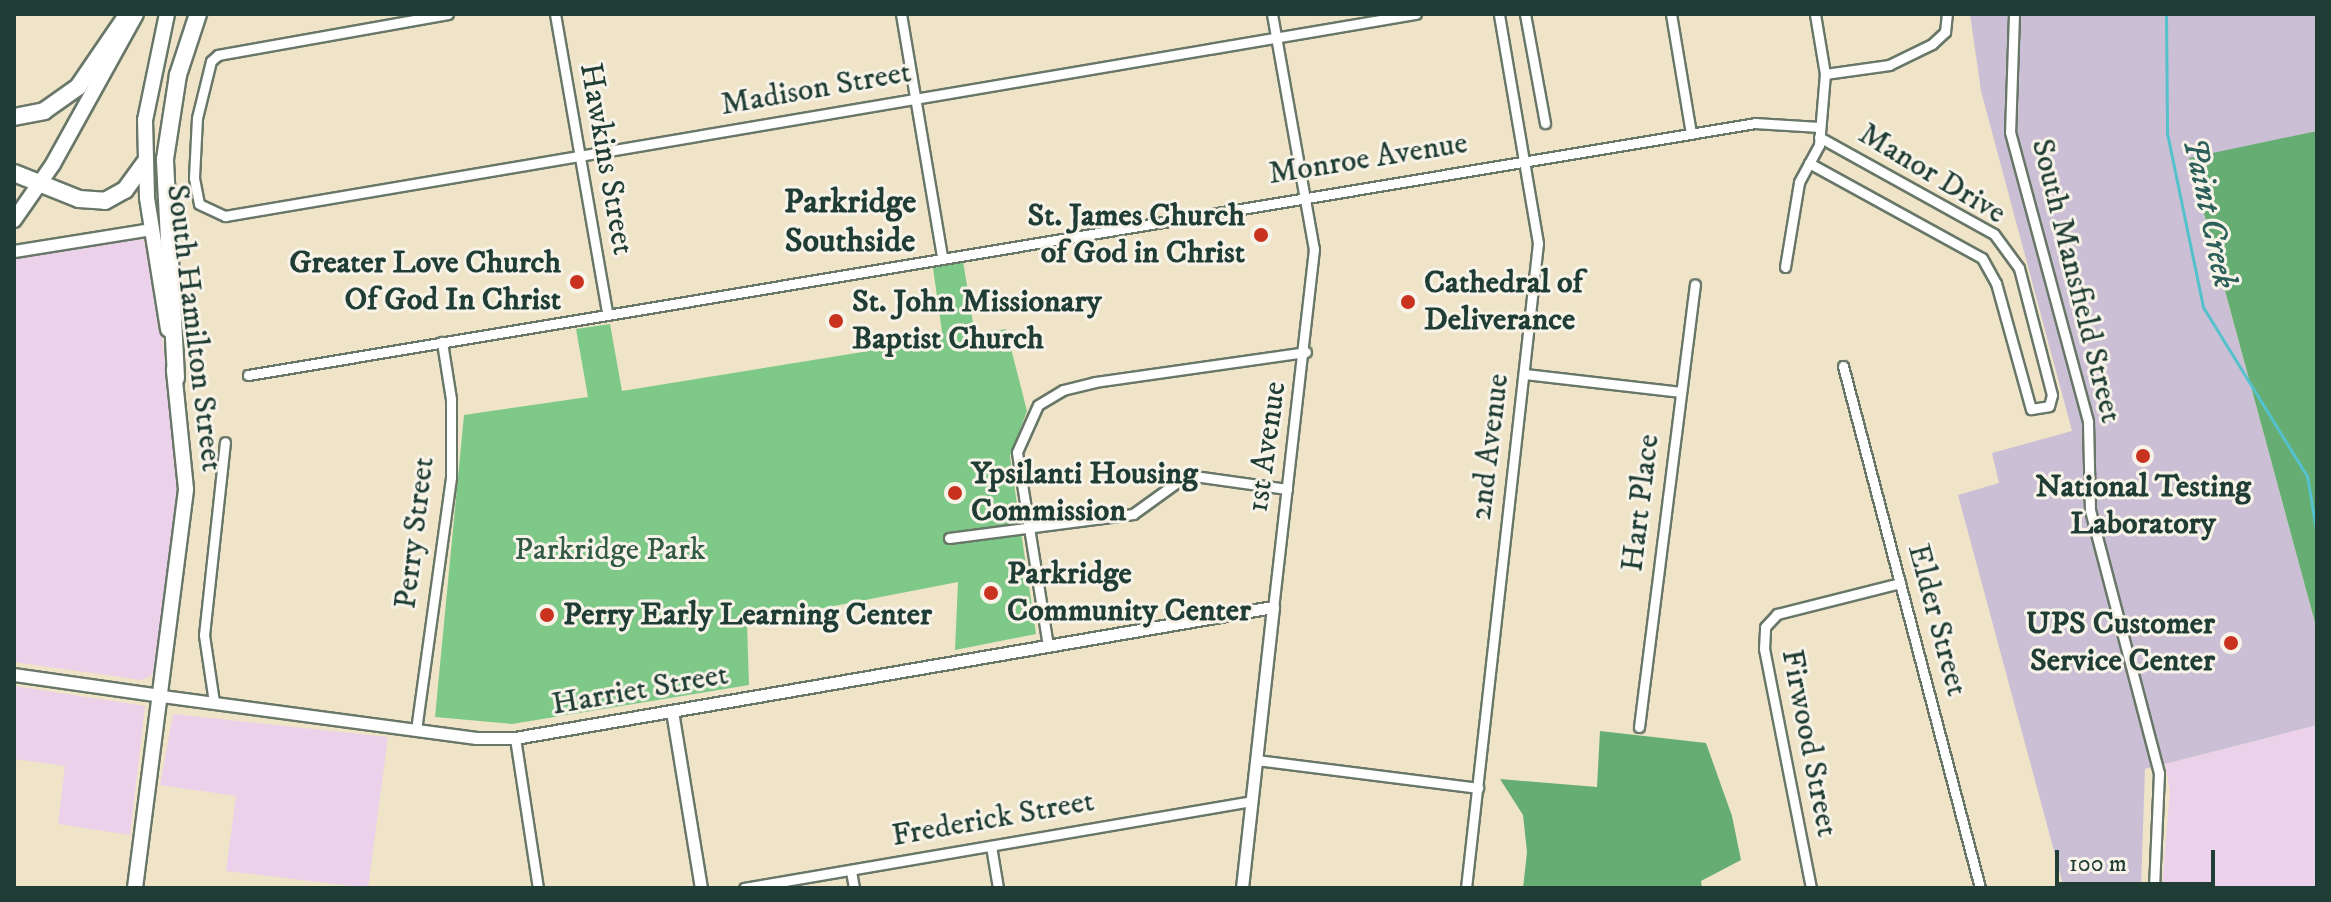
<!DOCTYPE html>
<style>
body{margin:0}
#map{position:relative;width:2331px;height:902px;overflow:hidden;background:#efe4c8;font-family:"IM FELL DW Pica",serif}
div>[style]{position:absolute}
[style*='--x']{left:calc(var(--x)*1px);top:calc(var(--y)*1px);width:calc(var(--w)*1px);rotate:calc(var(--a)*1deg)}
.built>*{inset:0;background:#ecd1ea}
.industrial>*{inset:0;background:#cbbfd5}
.green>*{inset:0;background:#7ec988}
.forest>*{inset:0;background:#66ad74}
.stream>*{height:3px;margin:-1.5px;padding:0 1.5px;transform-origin:1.5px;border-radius:1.5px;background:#54c1cc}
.roads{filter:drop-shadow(2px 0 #687768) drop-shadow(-2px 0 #687768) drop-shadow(0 2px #687768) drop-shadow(0 -2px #687768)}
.minor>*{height:9px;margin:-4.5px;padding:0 4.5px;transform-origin:4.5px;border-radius:4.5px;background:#fff}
.tertiary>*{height:11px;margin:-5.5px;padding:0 5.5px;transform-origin:5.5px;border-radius:5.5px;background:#fff}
.secondary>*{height:12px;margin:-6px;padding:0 6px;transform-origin:6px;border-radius:6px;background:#fff}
.primary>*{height:14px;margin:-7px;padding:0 7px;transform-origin:7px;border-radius:7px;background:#fff}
.motorway>*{height:16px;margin:-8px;padding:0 8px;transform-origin:8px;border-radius:8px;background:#fff}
.dots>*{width:22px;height:22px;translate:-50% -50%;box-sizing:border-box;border:4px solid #f7f3e8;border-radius:50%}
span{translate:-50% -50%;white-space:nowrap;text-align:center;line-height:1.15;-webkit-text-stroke:6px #f7f3e8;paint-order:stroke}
.street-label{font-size:32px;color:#1f3d34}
.poi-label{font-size:32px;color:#1f3d34;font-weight:700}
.right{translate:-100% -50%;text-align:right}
.left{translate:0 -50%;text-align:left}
.park-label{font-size:32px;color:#325945}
.neighbourhood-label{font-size:34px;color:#1f3d34;font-weight:700}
.water-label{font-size:34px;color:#2c5e5a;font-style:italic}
.frame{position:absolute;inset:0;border:16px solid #1f3d34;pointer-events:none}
.scale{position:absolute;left:2055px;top:850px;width:160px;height:36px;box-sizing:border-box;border:4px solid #1f3d34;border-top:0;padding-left:10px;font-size:24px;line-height:28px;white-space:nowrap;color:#1f3d34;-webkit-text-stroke:6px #f7f3e8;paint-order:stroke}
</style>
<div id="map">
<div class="built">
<i style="clip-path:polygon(132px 236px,143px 239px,153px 267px,179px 470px,156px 673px,142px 680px,14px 662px,14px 257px)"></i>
<i style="clip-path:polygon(14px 686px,145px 706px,130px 835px,58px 824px,65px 766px,14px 759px)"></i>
<i style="clip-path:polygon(173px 714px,388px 737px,368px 888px,226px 871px,236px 796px,160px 785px)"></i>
<i style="clip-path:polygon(2317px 725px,2317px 888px,2162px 888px,2170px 791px,2165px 764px)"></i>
</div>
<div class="industrial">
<i style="clip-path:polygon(1970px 14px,2317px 14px,2317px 131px,2189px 159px,2317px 630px,2317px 725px,2145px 769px,2141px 888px,2064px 888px,1958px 495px,1999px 483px,1992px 453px,2072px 431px,1981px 91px)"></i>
</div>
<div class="green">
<i style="clip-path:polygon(963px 261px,975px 335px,1006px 329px,1027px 411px,1010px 456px,1036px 634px,955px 650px,958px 582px,747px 623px,749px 685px,512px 724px,435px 717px,464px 415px,588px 397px,576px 329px,610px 324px,622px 391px,943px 339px,933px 268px)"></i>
</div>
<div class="forest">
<i style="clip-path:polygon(2317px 131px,2317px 630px,2189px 158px)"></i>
<i style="clip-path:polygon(1600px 731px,1706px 743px,1732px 816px,1741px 860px,1701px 881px,1702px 888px,1523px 888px,1527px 852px,1523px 815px,1500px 779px,1597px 787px)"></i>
</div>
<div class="stream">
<i style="--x:2166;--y:14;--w:119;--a:89.5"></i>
<i style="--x:2167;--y:133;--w:178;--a:78.3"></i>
<i style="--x:2203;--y:307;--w:198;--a:58.4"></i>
<i style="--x:2307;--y:476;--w:60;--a:80.4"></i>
</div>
<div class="roads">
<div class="minor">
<i style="--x:448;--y:14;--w:234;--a:169.9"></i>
<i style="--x:218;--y:55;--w:9;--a:139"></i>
<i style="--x:211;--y:61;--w:59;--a:103.8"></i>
<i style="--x:197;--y:118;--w:60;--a:92.9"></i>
<i style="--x:194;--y:178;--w:26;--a:79"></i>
<i style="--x:199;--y:204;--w:29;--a:25"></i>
<i style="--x:225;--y:216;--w:1208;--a:-9.63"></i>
<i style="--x:555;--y:14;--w:303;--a:80.1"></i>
<i style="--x:901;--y:14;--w:245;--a:80.4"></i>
<i style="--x:1272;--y:14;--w:239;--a:79.9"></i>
<i style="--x:1314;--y:249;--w:360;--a:96.5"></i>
<i style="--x:1525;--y:14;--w:111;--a:79.6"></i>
<i style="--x:1671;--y:14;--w:121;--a:80.5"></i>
<i style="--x:2014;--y:14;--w:118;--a:91.9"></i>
<i style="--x:2010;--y:132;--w:300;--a:74.9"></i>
<i style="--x:2088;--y:422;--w:88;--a:88.7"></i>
<i style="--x:2090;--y:510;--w:272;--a:75.3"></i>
<i style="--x:2159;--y:773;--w:115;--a:92.5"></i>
<i style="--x:1825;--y:74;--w:65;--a:-8"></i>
<i style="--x:1889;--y:65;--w:48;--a:-26"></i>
<i style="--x:1932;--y:44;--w:18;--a:-43"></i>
<i style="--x:1945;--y:32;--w:18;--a:-84"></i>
<i style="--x:1809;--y:163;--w:197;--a:28.8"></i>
<i style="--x:1982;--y:258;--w:29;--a:61"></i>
<i style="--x:1996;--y:283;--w:131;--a:74.5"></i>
<i style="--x:2031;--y:409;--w:18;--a:-9"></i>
<i style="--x:2049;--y:406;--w:11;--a:-75"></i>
<i style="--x:2052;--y:395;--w:131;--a:-104.6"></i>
<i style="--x:2019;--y:268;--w:42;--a:-126.3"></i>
<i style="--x:1994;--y:234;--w:200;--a:-151"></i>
<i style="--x:1785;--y:267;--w:86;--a:-80.6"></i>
<i style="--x:1799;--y:182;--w:42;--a:-61.6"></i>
<i style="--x:1819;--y:145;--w:71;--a:-85.2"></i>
<i style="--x:1825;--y:74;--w:61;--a:-99.5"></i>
<i style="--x:1843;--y:366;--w:540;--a:75.29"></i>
<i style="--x:1525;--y:374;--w:157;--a:6.6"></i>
<i style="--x:248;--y:375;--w:1528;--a:-9.49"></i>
<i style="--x:1755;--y:123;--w:64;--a:3.6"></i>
<i style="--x:949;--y:538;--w:186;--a:-7.4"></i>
<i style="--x:1133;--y:514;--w:67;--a:-35.8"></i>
<i style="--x:1187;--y:475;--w:101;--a:8"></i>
<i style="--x:1048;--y:646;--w:196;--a:-99.1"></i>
<i style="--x:1017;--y:452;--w:51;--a:-65.9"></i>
<i style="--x:1038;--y:405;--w:29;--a:-31"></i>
<i style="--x:1063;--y:390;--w:33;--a:-14"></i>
<i style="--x:1095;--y:382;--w:213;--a:-8.1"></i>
<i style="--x:214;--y:702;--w:68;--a:-98.5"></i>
<i style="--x:204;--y:635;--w:194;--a:-83.8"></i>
<i style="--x:1639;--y:727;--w:446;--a:-82.8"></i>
<i style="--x:416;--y:730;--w:255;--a:-82.1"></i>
<i style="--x:451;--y:477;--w:78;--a:-90"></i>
<i style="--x:451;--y:399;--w:58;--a:-99"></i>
<i style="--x:515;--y:738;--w:152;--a:81.3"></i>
<i style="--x:1257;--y:760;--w:223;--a:7.2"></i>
<i style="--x:991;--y:846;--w:43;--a:80.5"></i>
<i style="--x:851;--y:871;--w:17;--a:80"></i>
<i style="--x:744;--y:888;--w:515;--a:-9.72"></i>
<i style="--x:1466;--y:888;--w:649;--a:-83.63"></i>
<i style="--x:1538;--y:243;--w:232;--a:-99.7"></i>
<i style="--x:1811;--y:888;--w:244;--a:-101.1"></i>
<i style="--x:1764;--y:649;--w:22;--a:-87"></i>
<i style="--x:1765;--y:627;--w:18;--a:-47"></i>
<i style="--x:1777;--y:614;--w:127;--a:-14.1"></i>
</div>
<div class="tertiary">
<i style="--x:14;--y:251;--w:139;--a:-9.1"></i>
<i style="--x:162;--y:696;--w:317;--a:7.6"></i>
<i style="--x:476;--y:738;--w:39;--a:0"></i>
<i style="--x:515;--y:738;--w:769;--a:-9.81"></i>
<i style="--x:1273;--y:607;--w:283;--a:96.3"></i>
<i style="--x:672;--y:711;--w:179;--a:80.7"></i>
</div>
<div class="secondary">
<i style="--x:14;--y:675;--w:149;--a:8.1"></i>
</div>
<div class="primary">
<i style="--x:167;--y:14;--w:108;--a:101.7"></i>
<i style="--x:145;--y:120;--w:78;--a:88.5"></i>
<i style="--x:147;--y:198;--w:133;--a:80.9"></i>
<i style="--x:14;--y:220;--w:68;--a:-55.1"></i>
<i style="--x:53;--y:164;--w:171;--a:-61"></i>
<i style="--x:135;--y:888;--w:402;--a:-82.7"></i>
<i style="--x:186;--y:489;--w:120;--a:-95.8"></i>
</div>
<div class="motorway">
<i style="--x:14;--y:117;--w:31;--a:-11"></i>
<i style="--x:44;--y:111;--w:42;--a:-35.2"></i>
<i style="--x:78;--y:87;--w:88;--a:-55.6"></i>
<i style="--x:14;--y:173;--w:70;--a:21.8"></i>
<i style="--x:79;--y:199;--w:26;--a:4"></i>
<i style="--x:105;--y:201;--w:23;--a:-29"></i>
<i style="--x:125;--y:190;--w:34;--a:-54"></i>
<i style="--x:176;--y:378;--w:219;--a:-92.9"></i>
<i style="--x:165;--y:159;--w:85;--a:-81.2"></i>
<i style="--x:178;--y:75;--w:64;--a:-71.8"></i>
</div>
</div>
<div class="dots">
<i style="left:1261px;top:235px;background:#c8321e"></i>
<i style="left:577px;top:282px;background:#c8321e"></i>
<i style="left:1408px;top:302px;background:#c8321e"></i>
<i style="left:836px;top:321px;background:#c8321e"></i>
<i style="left:2143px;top:456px;background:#c8321e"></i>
<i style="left:955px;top:493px;background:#c8321e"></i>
<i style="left:991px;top:593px;background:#c8321e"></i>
<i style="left:547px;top:615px;background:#c8321e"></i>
<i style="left:2231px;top:643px;background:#c8321e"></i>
</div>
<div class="street-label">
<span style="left:816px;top:89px;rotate:-10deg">Madison Street</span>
<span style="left:606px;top:159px;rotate:80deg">Hawkins Street</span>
<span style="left:1368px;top:159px;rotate:-9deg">Monroe Avenue</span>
<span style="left:1932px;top:174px;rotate:31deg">Manor Drive</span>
<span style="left:2076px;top:281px;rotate:76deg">South Mansfield Street</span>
<span style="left:194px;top:328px;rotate:83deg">South Hamilton Street</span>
<span style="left:1267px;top:447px;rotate:-82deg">1st Avenue</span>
<span style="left:1490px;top:447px;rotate:-83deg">2nd Avenue</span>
<span style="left:1641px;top:503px;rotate:-83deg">Hart Place</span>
<span style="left:415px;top:533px;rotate:-83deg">Perry Street</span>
<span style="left:1937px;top:620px;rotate:75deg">Elder Street</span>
<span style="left:640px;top:690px;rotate:-10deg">Harriet Street</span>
<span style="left:1809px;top:743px;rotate:79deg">Firwood Street</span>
<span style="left:993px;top:819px;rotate:-10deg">Frederick Street</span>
</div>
<div class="poi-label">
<span class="right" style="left:1245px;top:235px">St. James Church<br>of God in Christ</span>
<span class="right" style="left:561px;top:282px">Greater Love Church<br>Of God In Christ</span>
<span class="left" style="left:1424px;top:302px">Cathedral of<br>Deliverance</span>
<span class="left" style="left:852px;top:321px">St. John Missionary<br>Baptist Church</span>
<span class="left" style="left:971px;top:493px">Ypsilanti Housing<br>Commission</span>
<span style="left:2143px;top:506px">National Testing<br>Laboratory</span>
<span class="left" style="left:1007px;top:593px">Parkridge<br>Community Center</span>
<span class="left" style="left:563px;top:615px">Perry Early Learning Center</span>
<span class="right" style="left:2215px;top:643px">UPS Customer<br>Service Center</span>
</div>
<div class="park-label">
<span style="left:610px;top:550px">Parkridge Park</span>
</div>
<div class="neighbourhood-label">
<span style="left:850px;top:222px">Parkridge<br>Southside</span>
</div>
<div class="water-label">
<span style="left:2209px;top:213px;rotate:78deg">Paint Creek</span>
</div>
<div class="frame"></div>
<div class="scale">100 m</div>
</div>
